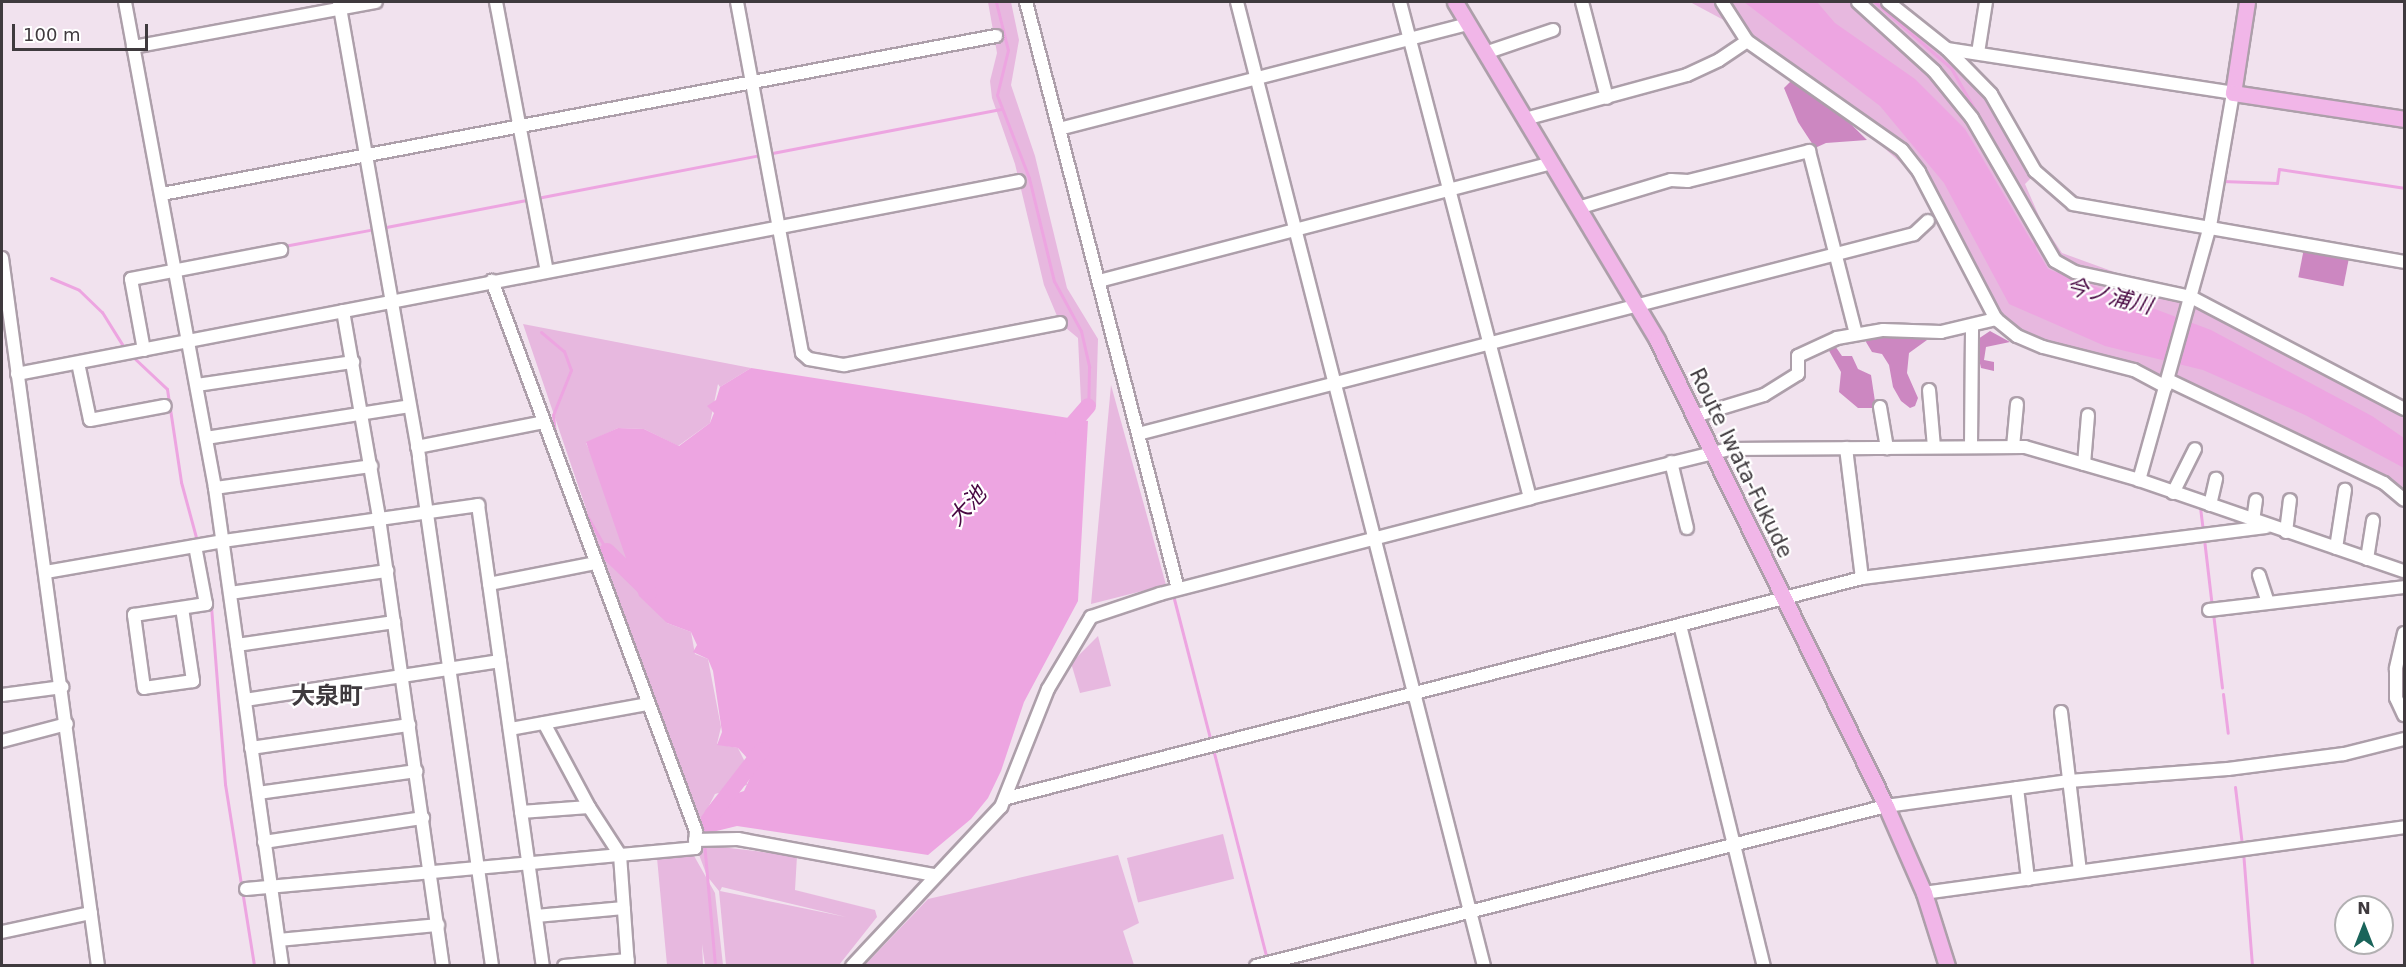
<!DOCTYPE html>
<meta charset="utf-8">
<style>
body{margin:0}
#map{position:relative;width:2406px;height:967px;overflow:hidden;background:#f1e2ee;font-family:"DejaVu Sans","Noto Sans JP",sans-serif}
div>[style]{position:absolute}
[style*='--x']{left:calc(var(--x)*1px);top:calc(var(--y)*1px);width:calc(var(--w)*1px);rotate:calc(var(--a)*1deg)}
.green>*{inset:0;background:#e7b8df;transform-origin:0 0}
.forest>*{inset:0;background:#cc87c1;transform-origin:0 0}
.water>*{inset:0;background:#eda5e1}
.stream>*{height:3px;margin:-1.5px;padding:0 1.5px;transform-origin:1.5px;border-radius:1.5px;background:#eda5e1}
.river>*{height:16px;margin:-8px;padding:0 8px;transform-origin:8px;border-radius:8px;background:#eda5e1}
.roads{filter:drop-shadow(2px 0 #ad9faa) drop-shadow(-2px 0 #ad9faa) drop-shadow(0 2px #ad9faa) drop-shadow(0 -2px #ad9faa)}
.minor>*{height:12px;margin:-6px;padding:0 6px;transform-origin:6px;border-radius:6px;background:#fff}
.major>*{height:15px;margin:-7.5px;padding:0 7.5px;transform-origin:7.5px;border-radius:7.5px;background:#f1b6e8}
span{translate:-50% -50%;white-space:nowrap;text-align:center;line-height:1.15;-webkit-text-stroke:4.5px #fff;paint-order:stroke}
.street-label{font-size:21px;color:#3f3a3e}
.water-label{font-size:22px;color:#480842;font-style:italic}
.quarter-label{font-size:24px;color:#3f3a3e;font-weight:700}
.frame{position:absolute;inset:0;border:3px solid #3f3a3e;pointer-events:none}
.north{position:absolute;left:2334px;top:895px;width:60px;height:60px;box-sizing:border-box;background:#fff;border:2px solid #b2b0b2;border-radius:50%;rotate:0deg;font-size:16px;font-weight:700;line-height:24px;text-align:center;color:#3f3a3e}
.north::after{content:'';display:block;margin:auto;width:21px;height:27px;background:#1a645a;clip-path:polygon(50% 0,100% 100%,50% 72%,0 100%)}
.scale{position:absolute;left:12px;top:24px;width:136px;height:27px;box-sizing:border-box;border:3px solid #3f3a3e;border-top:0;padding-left:8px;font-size:18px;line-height:21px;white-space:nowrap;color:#3f3a3e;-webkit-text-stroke:4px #fff;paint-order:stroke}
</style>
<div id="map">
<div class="green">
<i style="clip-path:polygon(988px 2px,1011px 2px,1019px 40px,1011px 85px,1035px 156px,1067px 288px,1098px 339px,1096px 407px,1081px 402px,1078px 338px,1060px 323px,1044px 285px,1015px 164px,992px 98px,990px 81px,997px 53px)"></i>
<i style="clip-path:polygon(1690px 2px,1891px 2px,1980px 83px,2037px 172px,2025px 184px,2042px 223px,2062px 253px,2142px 282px,2193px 292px,2404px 410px,2404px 508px,2384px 483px,2195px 393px,2063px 356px,1996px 319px,1924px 183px,1761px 40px)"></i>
<i style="clip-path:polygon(523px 324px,751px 368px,720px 387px,718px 384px,710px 423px,678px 446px,644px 429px,618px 428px,586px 443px,667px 623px,691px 632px,695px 654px,708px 659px,721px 727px,717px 744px,738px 748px,748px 768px,747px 785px,715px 794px,696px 831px)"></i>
<i style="clip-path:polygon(1111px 385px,1166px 585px,1091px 604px)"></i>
<i style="clip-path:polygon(1098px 636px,1111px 686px,1080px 693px,1071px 663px)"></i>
<i style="left:1223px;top:834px;width:46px;height:99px;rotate:76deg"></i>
<i style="clip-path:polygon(evenodd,695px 844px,797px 856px,795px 890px,875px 910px,877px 917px,839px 965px,726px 965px,719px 891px,707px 876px,695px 844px,722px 887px,846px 917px,720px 891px,722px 887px)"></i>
<i style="clip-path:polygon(693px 854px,715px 893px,723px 965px,705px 965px,702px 944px,703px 965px,667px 965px,657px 858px)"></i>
<i style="clip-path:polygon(1118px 855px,1139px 923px,1123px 931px,1134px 965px,865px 965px,928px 899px)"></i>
</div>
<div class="forest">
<i style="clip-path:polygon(1792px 80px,1814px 88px,1867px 140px,1826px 143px,1815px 148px,1798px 122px,1784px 88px)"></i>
<i style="left:2305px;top:243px;width:46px;height:35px;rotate:11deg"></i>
<i style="clip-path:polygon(1990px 331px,2010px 342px,1986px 347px,1984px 360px,1994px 362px,1994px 371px,1981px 368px,1975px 341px)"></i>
<i style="clip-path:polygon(1867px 332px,1919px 336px,1927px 340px,1909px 353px,1907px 373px,1918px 398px,1915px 406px,1910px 408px,1901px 401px,1893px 387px,1889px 365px,1882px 354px,1872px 352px,1866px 342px)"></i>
<i style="clip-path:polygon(1833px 343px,1842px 356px,1852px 356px,1858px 369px,1871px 375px,1876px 408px,1858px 408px,1839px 392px,1841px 372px,1828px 349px)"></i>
</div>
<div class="water">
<i style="clip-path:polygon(1744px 2px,1817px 2px,1835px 23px,1915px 79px,1965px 129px,2048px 269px,2211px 330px,2372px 416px,2404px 438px,2404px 468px,2305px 415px,2203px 370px,2105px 346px,2009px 304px,1944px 183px,1880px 106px)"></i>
<i style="clip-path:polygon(751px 368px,1088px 421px,1078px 601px,1024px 702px,1001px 771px,988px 798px,971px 819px,928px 855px,737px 826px,700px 835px,701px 817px,713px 801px,744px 791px,750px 778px,748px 759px,738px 748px,717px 745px,722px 732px,713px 671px,708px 659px,693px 652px,697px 645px,691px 632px,667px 623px,639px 596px,586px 442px,618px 428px,644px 429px,679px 446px,710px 423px,714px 413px,707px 406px,716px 400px,720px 387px)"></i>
</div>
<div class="stream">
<i style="--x:996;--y:2;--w:49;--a:76"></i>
<i style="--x:1008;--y:50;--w:46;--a:103.7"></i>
<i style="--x:997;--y:95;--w:89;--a:68.9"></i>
<i style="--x:1029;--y:178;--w:106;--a:76.4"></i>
<i style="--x:1054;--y:281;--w:57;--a:61.6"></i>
<i style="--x:1081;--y:331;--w:37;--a:77"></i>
<i style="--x:1089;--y:367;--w:39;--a:91"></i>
<i style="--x:1875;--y:2;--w:101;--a:41"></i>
<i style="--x:1951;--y:68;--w:107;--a:60.3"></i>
<i style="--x:767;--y:154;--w:238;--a:-10.9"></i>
<i style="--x:2222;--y:181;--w:55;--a:2.1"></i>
<i style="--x:2277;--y:183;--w:14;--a:-82"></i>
<i style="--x:2279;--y:169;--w:126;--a:8.6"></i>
<i style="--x:537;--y:198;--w:228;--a:-10.9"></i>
<i style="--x:381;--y:228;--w:153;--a:-10.9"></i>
<i style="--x:284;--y:246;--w:93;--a:-10.6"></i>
<i style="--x:2034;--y:249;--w:14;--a:-86"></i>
<i style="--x:51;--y:278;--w:30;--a:23"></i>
<i style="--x:79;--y:290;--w:32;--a:44"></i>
<i style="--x:102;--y:312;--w:44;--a:58.1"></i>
<i style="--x:1094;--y:290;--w:308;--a:75.5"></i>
<i style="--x:541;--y:332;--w:30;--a:40"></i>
<i style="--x:564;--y:351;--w:20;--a:70"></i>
<i style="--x:571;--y:370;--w:48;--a:111.8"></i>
<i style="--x:553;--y:415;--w:19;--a:84"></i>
<i style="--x:132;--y:356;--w:48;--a:43.3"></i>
<i style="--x:167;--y:389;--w:94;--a:81.4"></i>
<i style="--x:181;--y:482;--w:61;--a:74.8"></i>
<i style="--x:582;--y:507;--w:51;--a:60.4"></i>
<i style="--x:2200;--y:507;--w:25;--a:83"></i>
<i style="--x:2204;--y:539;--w:68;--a:83.3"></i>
<i style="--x:204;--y:565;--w:17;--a:77"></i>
<i style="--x:1173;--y:595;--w:152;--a:75.5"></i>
<i style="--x:211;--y:606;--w:179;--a:85.5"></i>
<i style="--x:225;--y:784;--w:184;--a:80.9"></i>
<i style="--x:2213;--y:613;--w:75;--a:83.1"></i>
<i style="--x:2223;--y:694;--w:39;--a:83"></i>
<i style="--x:1213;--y:749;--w:218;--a:75.6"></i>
<i style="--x:2235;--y:787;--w:58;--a:83.1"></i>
<i style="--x:704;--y:842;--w:124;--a:84.9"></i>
<i style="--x:2243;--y:851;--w:115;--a:85.5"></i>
</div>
<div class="river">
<i style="--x:1063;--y:435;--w:38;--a:-49"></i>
<i style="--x:607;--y:551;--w:59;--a:44.3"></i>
<i style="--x:712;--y:815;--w:82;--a:-52.4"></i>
</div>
<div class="roads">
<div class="minor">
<i style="--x:125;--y:2;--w:494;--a:79.5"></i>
<i style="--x:215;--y:488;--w:483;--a:82"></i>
<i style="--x:339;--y:2;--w:463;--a:80"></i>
<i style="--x:419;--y:458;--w:513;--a:81.82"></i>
<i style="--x:496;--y:2;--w:274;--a:79.3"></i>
<i style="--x:737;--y:2;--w:357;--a:79.5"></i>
<i style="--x:802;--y:353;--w:9;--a:41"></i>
<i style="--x:809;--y:359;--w:36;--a:10"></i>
<i style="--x:844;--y:365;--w:220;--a:-11"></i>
<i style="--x:1026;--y:2;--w:606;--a:75.48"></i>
<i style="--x:1237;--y:2;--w:995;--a:75.63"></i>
<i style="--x:1400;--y:2;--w:513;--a:75.31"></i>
<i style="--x:1582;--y:2;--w:99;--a:75.4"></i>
<i style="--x:1722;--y:2;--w:46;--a:57.3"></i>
<i style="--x:1747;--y:41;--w:189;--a:35.1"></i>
<i style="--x:1902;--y:150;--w:28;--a:52"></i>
<i style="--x:1919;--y:172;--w:166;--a:62.4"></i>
<i style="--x:1996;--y:319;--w:27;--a:39"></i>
<i style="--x:2017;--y:336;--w:28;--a:23"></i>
<i style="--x:2043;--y:347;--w:94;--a:14.2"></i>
<i style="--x:2134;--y:370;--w:36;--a:28"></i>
<i style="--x:1858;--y:2;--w:103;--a:42.2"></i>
<i style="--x:1934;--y:71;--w:60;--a:51"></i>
<i style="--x:1972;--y:118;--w:165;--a:59.9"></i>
<i style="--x:2055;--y:261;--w:23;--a:29"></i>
<i style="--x:2075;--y:272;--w:119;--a:12.2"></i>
<i style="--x:2191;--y:297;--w:241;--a:27.7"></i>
<i style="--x:1888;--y:2;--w:75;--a:38.5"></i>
<i style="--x:1947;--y:49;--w:289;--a:8.7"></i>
<i style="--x:2233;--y:93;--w:135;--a:99.8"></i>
<i style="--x:2210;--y:226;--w:264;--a:105.6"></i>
<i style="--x:133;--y:47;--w:247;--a:-10.5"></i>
<i style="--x:1947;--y:49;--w:63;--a:45.6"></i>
<i style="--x:1991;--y:94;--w:89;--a:60.3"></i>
<i style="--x:2035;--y:171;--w:50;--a:41"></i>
<i style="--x:2073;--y:204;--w:336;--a:9.9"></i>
<i style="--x:1485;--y:53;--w:72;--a:-18.7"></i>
<i style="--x:1978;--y:53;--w:52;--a:-81.1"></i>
<i style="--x:1525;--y:119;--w:168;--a:-15.2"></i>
<i style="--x:1687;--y:75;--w:35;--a:-25"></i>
<i style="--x:1719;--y:60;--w:34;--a:-34"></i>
<i style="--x:1059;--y:129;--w:422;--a:-14.4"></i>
<i style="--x:162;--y:194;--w:849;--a:-10.73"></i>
<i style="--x:1578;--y:208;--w:97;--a:-16.8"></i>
<i style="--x:1671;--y:180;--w:17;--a:3"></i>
<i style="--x:1688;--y:181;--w:125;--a:-13.9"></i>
<i style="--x:1809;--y:151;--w:189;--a:75.6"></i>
<i style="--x:2;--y:258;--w:714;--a:82.28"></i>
<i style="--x:1099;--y:281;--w:467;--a:-14.6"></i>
<i style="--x:343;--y:311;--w:210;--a:80.1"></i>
<i style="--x:379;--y:518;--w:453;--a:81.9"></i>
<i style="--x:144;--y:350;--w:72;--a:-100.4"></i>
<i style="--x:131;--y:279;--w:153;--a:-10.9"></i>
<i style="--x:78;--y:363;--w:58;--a:78.1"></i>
<i style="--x:90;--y:420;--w:76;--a:-10.6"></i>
<i style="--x:17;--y:374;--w:1020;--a:-10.9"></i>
<i style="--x:2168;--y:380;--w:239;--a:25.5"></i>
<i style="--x:2384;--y:483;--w:26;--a:40"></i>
<i style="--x:197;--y:385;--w:158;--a:-8.4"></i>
<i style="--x:1929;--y:390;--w:57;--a:85"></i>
<i style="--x:1880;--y:407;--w:42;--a:80.3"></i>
<i style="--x:1695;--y:416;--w:72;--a:-16.9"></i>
<i style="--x:1764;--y:395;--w:40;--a:-32"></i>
<i style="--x:1798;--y:374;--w:18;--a:-90"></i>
<i style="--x:1798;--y:356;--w:43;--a:-24.8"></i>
<i style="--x:1837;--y:338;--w:47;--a:-9.9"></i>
<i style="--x:1883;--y:330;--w:58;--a:2"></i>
<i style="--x:1941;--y:332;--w:57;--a:-13.3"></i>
<i style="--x:1138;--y:434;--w:801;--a:-14.45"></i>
<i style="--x:1914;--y:234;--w:19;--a:-43"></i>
<i style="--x:206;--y:438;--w:206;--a:-8.9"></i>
<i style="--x:1971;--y:446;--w:119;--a:-89.5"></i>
<i style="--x:417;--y:447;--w:129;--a:-11.1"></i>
<i style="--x:2013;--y:447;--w:43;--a:-84.7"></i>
<i style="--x:1846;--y:448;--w:131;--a:83"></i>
<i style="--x:1671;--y:462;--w:68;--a:76.4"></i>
<i style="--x:2084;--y:464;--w:49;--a:-85.3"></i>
<i style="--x:215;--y:488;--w:158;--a:-8"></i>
<i style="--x:2173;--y:493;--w:49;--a:-63.4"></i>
<i style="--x:2210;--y:505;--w:27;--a:-77"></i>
<i style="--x:2253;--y:521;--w:21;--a:-82"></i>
<i style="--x:2286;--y:532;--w:32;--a:-83"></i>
<i style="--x:2336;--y:548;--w:59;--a:-81.2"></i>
<i style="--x:2367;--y:559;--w:39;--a:-81"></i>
<i style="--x:46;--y:572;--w:180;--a:-9.9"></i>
<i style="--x:223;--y:541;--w:258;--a:-8"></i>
<i style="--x:478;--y:505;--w:466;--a:82"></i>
<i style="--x:2259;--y:575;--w:29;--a:72"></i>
<i style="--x:489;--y:584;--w:108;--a:-11.2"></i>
<i style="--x:230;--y:593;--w:159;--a:-8"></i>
<i style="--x:182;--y:608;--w:74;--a:81.4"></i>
<i style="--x:193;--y:681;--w:49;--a:171.9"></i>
<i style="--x:144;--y:688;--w:74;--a:-97.8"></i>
<i style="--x:134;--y:615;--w:73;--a:-8.7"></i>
<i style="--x:206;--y:604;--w:59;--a:-100.7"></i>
<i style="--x:2209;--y:610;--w:196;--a:-6.7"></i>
<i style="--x:1680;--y:625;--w:351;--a:76.2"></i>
<i style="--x:2404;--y:633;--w:37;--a:103"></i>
<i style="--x:2396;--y:669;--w:29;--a:90"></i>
<i style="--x:2396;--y:698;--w:19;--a:65"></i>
<i style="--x:237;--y:645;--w:159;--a:-8.3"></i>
<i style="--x:2;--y:695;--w:61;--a:-7.6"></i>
<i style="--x:245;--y:700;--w:258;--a:-8.7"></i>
<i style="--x:2061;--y:712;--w:160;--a:83.2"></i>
<i style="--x:544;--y:723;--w:95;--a:61.8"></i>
<i style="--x:589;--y:807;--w:57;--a:57.1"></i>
<i style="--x:620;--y:855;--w:111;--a:85.9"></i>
<i style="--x:510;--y:729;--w:140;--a:-10.3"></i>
<i style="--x:2;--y:741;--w:67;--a:-14.7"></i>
<i style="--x:251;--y:748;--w:160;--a:-8.3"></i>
<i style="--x:2017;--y:788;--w:92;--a:83.1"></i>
<i style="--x:258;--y:793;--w:160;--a:-7.9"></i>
<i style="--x:1007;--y:798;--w:883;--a:-14.43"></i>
<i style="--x:1862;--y:578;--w:407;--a:-7.2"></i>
<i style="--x:521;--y:812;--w:68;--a:-4.2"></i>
<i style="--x:695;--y:840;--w:43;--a:-1.3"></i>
<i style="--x:738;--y:839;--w:200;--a:10.4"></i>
<i style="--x:264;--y:842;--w:161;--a:-8.6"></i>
<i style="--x:246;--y:889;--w:451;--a:-5.2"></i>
<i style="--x:695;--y:848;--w:17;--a:-87"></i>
<i style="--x:696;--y:831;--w:587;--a:-110.35"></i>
<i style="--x:1924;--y:893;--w:485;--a:-7.8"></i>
<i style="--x:536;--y:916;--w:88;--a:-5.2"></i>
<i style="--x:2;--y:932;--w:91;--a:-12.1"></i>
<i style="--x:279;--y:940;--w:160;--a:-5.4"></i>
<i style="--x:564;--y:966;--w:64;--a:-5.4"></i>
<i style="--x:852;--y:966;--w:218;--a:-46.9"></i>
<i style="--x:1001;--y:807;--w:127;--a:-68.3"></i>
<i style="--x:1048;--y:689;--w:84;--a:-59.2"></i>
<i style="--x:1091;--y:617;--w:73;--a:-18.4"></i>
<i style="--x:1160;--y:594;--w:382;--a:-14.5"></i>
<i style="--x:1530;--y:498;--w:205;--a:-13.8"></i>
<i style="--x:1729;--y:449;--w:296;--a:-0.4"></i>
<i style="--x:2025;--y:447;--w:119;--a:16.1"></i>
<i style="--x:2139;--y:480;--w:280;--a:19"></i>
<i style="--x:1256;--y:966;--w:650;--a:-14.25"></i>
<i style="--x:1886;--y:806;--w:185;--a:-7.8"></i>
<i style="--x:2069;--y:781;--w:159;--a:-4.3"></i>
<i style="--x:2228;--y:769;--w:117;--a:-7.4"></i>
<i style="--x:2344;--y:754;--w:62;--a:-14"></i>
</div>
<div class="major">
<i style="--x:1455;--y:2;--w:394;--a:59.1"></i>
<i style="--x:1657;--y:340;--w:519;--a:63.83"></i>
<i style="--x:1886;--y:806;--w:95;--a:66.4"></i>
<i style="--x:1924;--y:893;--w:77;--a:72.5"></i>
<i style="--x:2247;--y:2;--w:92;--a:98.7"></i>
<i style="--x:2233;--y:93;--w:173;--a:8.6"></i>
</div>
</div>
<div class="street-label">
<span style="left:1741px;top:463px;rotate:64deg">Route Iwata-Fukude</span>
</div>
<div class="water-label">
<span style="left:2109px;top:296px;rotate:14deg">今ノ浦川</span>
<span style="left:967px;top:506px;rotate:-48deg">大池</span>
</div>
<div class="quarter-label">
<span style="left:327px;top:697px">大泉町</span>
</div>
<div class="frame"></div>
<div class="north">N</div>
<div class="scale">100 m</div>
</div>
